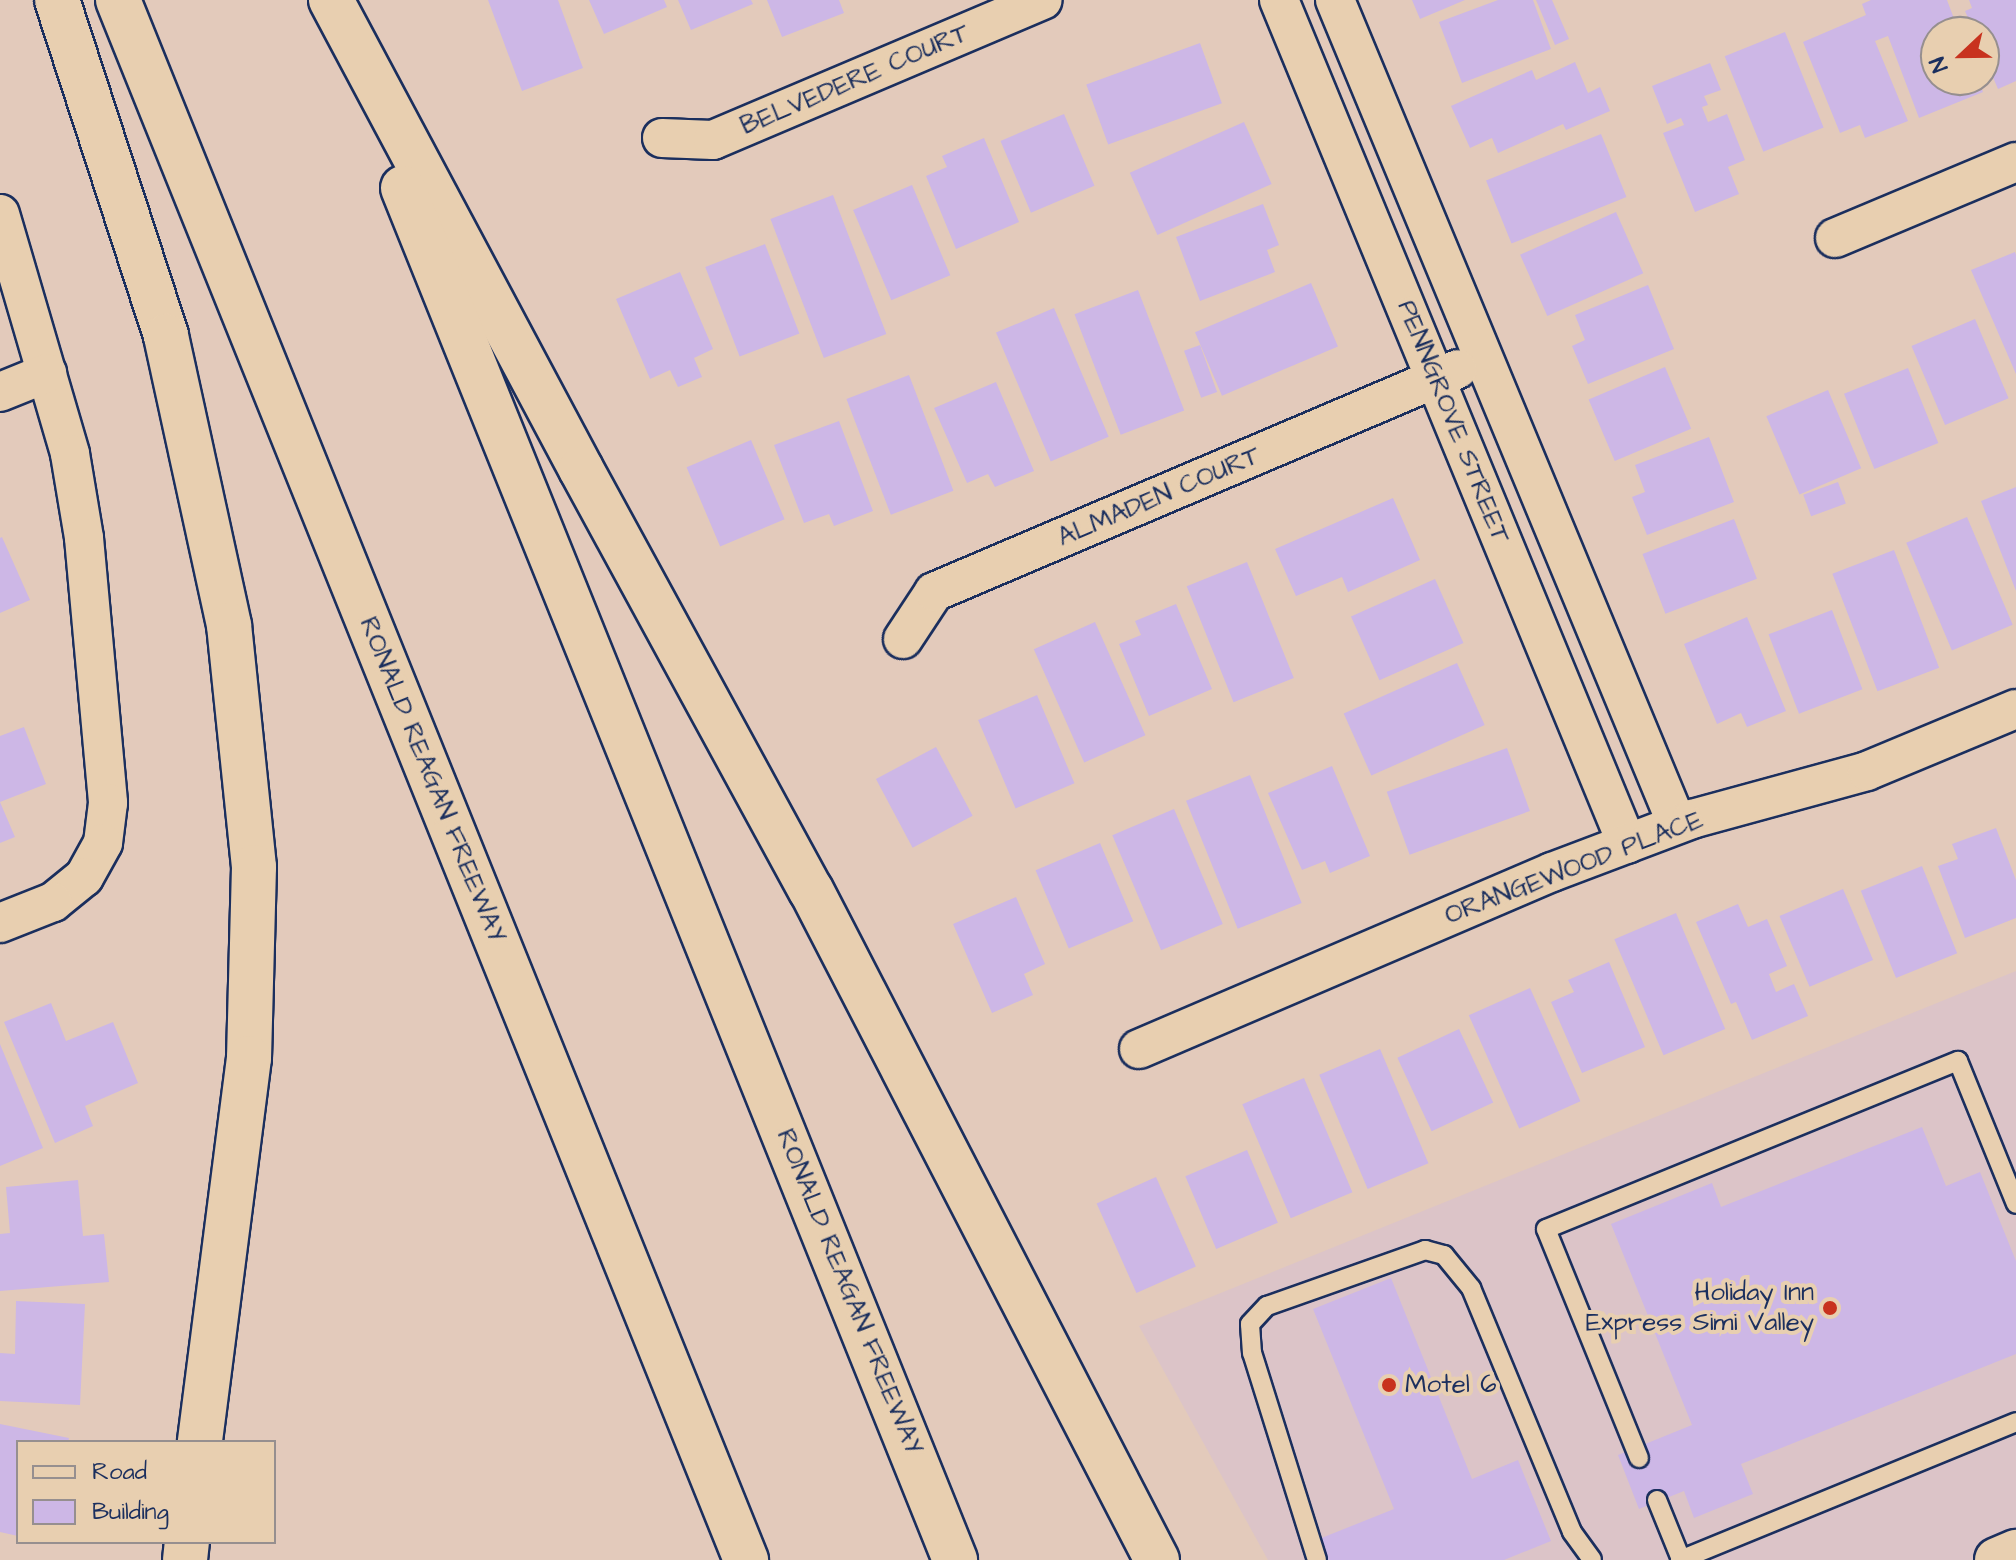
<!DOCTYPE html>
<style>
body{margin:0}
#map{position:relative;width:2016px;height:1560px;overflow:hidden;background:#e3cabb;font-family:"Architects Daughter",sans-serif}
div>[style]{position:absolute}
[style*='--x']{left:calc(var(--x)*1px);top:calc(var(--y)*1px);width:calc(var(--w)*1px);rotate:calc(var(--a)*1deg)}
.built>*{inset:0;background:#dcc4c8}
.building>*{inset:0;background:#cdb7e6;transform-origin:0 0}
.roads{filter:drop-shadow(2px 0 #1b2f5e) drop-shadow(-2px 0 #1b2f5e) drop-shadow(0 2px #1b2f5e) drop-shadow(0 -2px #1b2f5e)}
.service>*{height:18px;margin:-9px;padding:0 9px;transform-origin:9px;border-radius:9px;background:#e8cfb0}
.minor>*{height:38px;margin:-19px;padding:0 19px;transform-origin:19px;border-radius:19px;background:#e8cfb0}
.secondary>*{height:44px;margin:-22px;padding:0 22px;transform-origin:22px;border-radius:22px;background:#e8cfb0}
.motorway>*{height:44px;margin:-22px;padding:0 22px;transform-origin:22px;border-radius:22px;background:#e8cfb0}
.dots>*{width:22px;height:22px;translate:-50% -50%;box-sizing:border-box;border:4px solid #e8cfb0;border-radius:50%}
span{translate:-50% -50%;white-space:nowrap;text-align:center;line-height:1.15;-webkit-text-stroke:8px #e8cfb0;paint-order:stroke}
.street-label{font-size:26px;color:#1b2f5e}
.poi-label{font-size:26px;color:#1b2f5e}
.right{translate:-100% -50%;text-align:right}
.left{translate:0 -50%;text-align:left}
.legend{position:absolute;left:16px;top:1440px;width:260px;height:104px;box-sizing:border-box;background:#e8cfb0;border:2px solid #968f8f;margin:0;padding:10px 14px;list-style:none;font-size:24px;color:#1b2f5e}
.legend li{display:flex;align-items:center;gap:16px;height:40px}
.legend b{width:40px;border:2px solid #968f8f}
.north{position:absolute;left:1920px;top:16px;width:80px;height:80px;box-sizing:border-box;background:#e8cfb0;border:2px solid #968f8f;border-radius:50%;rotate:248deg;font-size:22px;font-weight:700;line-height:32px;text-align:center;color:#1b2f5e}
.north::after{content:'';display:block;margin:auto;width:28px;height:36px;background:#c8321e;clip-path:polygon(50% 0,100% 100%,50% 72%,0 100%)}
</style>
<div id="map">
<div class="built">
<i style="clip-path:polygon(2016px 971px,2016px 1560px,1268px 1560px,1139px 1326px)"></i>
</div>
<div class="building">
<i style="clip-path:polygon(488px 0,558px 0,583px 68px,522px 91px)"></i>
<i style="clip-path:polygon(589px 0,664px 0,667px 7px,604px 34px)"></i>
<i style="clip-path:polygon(678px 0,751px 0,753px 4px,691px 30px)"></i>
<i style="clip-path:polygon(767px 0,839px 0,844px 13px,782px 37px)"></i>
<i style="clip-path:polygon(1412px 0,1465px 0,1420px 19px)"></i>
<i style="clip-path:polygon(1498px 0,1533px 0,1551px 49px,1462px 83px,1439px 22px)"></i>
<i style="clip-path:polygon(1536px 0,1552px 0,1569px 39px,1555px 45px)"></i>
<i style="clip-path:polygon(1871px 0,1947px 0,1959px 32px,1936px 32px,1936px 80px,1978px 80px,1983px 92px,1919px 118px,1888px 36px,1875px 41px,1908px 121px,1865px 138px,1860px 125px,1840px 133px,1803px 42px,1866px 15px,1862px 4px)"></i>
<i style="clip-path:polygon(1969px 0,2016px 0,2016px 81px,1998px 89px,1984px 56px,1984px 32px,1974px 32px,1965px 11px,1972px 8px)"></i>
<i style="left:1785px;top:32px;width:103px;height:65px;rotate:68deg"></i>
<i style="left:1200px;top:43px;width:64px;height:121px;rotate:70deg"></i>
<i style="clip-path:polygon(1575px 62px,1588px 93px,1600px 87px,1610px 111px,1566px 130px,1563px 124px,1498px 153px,1492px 138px,1470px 148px,1451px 106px,1532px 70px,1536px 80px)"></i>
<i style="clip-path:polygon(1710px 63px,1721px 90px,1704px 96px,1708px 105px,1702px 107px,1708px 122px,1727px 114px,1745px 160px,1728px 167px,1739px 194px,1695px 212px,1663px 133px,1684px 125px,1681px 118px,1667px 124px,1652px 86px)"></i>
<i style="left:1064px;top:114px;width:78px;height:69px;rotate:67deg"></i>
<i style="left:1244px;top:122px;width:68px;height:125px;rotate:66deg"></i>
<i style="left:1601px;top:134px;width:68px;height:124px;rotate:68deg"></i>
<i style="clip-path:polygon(984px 138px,1019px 222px,956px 249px,926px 176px,947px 167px,942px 156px)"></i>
<i style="left:912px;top:185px;width:98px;height:64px;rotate:67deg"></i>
<i style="left:833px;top:195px;width:149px;height:67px;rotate:69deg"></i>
<i style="clip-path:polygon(1263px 204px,1279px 245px,1267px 250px,1275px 272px,1200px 301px,1176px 237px)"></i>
<i style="left:1616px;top:212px;width:67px;height:105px;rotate:66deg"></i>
<i style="left:765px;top:244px;width:96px;height:64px;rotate:69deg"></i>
<i style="clip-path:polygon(2015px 252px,2016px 255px,2016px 374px,1971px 270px)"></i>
<i style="clip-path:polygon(680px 272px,713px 349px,694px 358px,702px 377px,678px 387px,670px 370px,650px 379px,616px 299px)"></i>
<i style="left:1311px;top:283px;width:69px;height:126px;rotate:67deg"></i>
<i style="clip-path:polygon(1648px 285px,1674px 349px,1588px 384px,1572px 346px,1585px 340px,1575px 315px)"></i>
<i style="left:1138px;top:290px;width:129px;height:68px;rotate:69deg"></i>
<i style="left:1054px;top:308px;width:140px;height:63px;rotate:67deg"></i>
<i style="left:1975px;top:319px;width:86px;height:69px;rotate:67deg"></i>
<i style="left:1200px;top:345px;width:50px;height:17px;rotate:70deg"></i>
<i style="left:1665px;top:367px;width:67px;height:83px;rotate:67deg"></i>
<i style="left:1908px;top:368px;width:81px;height:69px;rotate:68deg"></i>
<i style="left:909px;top:375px;width:124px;height:67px;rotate:69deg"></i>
<i style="clip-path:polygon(996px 382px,1034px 471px,995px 487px,988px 474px,967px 483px,934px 408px)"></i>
<i style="left:1828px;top:390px;width:85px;height:67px;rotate:67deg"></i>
<i style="clip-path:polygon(839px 421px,873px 511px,834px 526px,829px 514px,804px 523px,774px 445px)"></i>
<i style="clip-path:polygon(1709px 437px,1734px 502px,1647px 535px,1632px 497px,1645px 492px,1635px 465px)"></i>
<i style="left:751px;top:440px;width:86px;height:70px;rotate:67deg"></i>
<i style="left:1838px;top:482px;width:23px;height:37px;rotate:70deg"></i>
<i style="clip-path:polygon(2016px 487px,2016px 591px,1981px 501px)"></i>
<i style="clip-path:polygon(1393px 498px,1420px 560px,1348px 592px,1342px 577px,1296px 596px,1275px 549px)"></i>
<i style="left:1967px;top:517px;width:117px;height:66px;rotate:67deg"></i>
<i style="left:1734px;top:519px;width:64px;height:98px;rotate:69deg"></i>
<i style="clip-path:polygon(2px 537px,30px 600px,0 613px,0 538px)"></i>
<i style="left:1894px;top:550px;width:126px;height:66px;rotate:69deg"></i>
<i style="left:1247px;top:562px;width:125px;height:65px;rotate:68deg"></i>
<i style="left:1435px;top:579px;width:70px;height:92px;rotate:66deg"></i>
<i style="clip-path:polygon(1176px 604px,1212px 689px,1149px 716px,1119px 644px,1141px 635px,1135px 621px)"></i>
<i style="left:1832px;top:610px;width:85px;height:68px;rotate:69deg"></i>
<i style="clip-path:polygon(1747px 617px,1786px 711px,1747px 727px,1741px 713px,1717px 724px,1684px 644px)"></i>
<i style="left:1095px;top:622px;width:124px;height:67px;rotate:66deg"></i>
<i style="left:1457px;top:663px;width:68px;height:124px;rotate:66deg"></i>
<i style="left:1037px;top:695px;width:96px;height:64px;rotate:67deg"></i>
<i style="clip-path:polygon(24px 727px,46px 784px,0 802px,15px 837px,0 843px,0 736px)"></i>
<i style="left:936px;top:747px;width:78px;height:68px;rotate:62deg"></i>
<i style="left:1507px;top:748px;width:67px;height:128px;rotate:70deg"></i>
<i style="clip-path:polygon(1332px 766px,1370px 856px,1330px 873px,1325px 861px,1302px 870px,1268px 793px)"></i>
<i style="left:1250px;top:775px;width:138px;height:69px;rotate:68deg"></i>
<i style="left:1174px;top:809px;width:125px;height:67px;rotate:67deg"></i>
<i style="clip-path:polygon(1996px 828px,2016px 880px,2016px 918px,1965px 938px,1938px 866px,1958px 859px,1952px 844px)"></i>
<i style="left:1100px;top:843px;width:85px;height:70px;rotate:67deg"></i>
<i style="left:1922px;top:866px;width:94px;height:66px;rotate:68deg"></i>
<i style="left:1843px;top:889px;width:77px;height:69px;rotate:67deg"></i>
<i style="clip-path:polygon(1016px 897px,1045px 964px,1024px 974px,1033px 995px,992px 1013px,953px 924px)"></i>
<i style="clip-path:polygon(1738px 904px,1748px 927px,1767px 919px,1787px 966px,1769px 974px,1776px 992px,1794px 984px,1808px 1016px,1752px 1040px,1736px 1002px,1731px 1004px,1696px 922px)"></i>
<i style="left:1676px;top:913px;width:126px;height:67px;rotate:67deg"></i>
<i style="clip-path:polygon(1609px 962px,1645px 1047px,1582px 1073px,1551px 1002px,1574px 992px,1568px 980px)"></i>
<i style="left:1530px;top:988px;width:124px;height:67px;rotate:66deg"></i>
<i style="clip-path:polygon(51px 1003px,66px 1041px,113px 1022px,138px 1083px,85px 1106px,93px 1126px,55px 1143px,4px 1022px)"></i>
<i style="left:1459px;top:1029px;width:81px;height:68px;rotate:65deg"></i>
<i style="clip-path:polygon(0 1044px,43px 1148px,0 1166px)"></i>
<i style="left:1380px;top:1049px;width:124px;height:66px;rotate:67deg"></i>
<i style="left:1304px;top:1078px;width:124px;height:67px;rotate:67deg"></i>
<i style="clip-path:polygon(1922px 1127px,1946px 1186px,1980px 1172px,2016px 1261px,2016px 1354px,1741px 1464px,1753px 1494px,1694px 1518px,1684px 1491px,1639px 1509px,1618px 1455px,1692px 1425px,1611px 1224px,1712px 1183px,1721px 1207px)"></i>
<i style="left:1247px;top:1150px;width:79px;height:67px;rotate:67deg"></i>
<i style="left:1156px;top:1177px;width:98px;height:65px;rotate:66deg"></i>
<i style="clip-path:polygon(78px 1180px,83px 1236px,104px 1234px,109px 1282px,0 1291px,0 1234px,10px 1233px,6px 1187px)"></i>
<i style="clip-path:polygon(1391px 1278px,1472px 1479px,1518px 1460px,1551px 1541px,1504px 1560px,1327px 1560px,1319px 1539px,1394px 1509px,1313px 1309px)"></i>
<i style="clip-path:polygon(16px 1301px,85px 1304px,80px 1405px,0 1401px,0 1353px,15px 1354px)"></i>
<i style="clip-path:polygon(0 1424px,69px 1438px,68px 1442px,18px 1442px,18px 1536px,0 1532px)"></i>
</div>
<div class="roads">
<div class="service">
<i style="--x:1639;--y:1458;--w:247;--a:-112.1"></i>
<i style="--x:1546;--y:1229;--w:445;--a:-22.2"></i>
<i style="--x:1958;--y:1061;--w:154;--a:67.9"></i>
<i style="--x:1657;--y:1500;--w:64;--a:67.9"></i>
<i style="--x:1317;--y:1560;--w:217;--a:-107.4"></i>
<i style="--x:1252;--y:1353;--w:29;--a:-94"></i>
<i style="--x:1250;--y:1324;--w:25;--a:-47"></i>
<i style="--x:1267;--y:1306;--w:168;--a:-19.5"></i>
<i style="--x:1425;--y:1250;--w:20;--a:15"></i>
<i style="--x:1444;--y:1255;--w:43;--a:50.7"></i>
<i style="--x:1471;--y:1288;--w:264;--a:67.5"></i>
<i style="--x:1572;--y:1532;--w:34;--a:54"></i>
<i style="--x:1680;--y:1560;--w:363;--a:-22.3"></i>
</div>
<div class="minor">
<i style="--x:1279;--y:0;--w:913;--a:67.59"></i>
<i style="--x:1335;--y:0;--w:892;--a:67.46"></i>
<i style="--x:662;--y:138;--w:51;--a:2.2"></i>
<i style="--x:713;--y:140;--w:358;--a:-23"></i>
<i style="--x:0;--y:214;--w:250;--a:73.7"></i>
<i style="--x:70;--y:454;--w:85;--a:80.5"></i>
<i style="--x:84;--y:538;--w:266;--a:84.8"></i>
<i style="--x:108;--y:803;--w:40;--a:97.1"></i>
<i style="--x:103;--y:843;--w:39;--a:119"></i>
<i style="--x:84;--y:877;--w:40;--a:141"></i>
<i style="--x:53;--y:902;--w:57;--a:158.4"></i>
<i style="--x:1835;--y:238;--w:196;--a:-22.8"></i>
<i style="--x:0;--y:392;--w:51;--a:-22"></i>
<i style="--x:903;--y:639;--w:56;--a:-56.6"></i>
<i style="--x:934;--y:592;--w:569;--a:-23.05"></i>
<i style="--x:1139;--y:1049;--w:449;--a:-23.2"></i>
<i style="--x:1552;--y:872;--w:150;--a:-20.7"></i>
<i style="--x:1692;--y:819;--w:181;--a:-15.3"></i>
<i style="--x:1867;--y:771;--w:161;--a:-22.6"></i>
</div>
<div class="secondary">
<i style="--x:1997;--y:1560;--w:21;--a:-23"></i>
</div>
<div class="motorway">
<i style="--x:57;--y:0;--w:353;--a:72"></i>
<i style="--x:166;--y:336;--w:296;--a:77.7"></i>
<i style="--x:229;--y:625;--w:243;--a:84.1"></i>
<i style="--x:254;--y:867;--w:191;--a:91.5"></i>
<i style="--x:249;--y:1058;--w:387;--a:97.3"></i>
<i style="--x:118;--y:0;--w:1682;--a:68.07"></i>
<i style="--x:331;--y:0;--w:531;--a:61.94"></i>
<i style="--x:581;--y:469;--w:480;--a:61.4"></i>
<i style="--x:811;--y:890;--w:754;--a:62.69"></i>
<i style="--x:403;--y:188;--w:1479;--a:68.08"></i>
<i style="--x:185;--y:1560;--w:18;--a:-84"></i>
</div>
</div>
<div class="dots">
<i style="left:1830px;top:1308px;background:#c8321e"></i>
<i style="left:1389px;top:1385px;background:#c8321e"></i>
</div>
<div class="street-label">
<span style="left:855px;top:80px;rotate:-23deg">BELVEDERE COURT</span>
<span style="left:1453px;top:422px;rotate:68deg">PENNGROVE STREET</span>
<span style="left:1159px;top:497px;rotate:-23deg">ALMADEN COURT</span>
<span style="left:432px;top:780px;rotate:68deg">RONALD REAGAN FREEWAY</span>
<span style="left:1574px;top:868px;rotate:-21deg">ORANGEWOOD PLACE</span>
<span style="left:849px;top:1292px;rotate:68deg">RONALD REAGAN FREEWAY</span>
</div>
<div class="poi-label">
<span class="right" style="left:1814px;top:1308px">Holiday Inn<br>Express Simi Valley</span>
<span class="left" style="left:1405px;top:1385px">Motel 6</span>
</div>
<ul class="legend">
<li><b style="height:10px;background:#e8cfb0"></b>Road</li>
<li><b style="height:22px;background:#cdb7e6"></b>Building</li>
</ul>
<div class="north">N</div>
</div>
